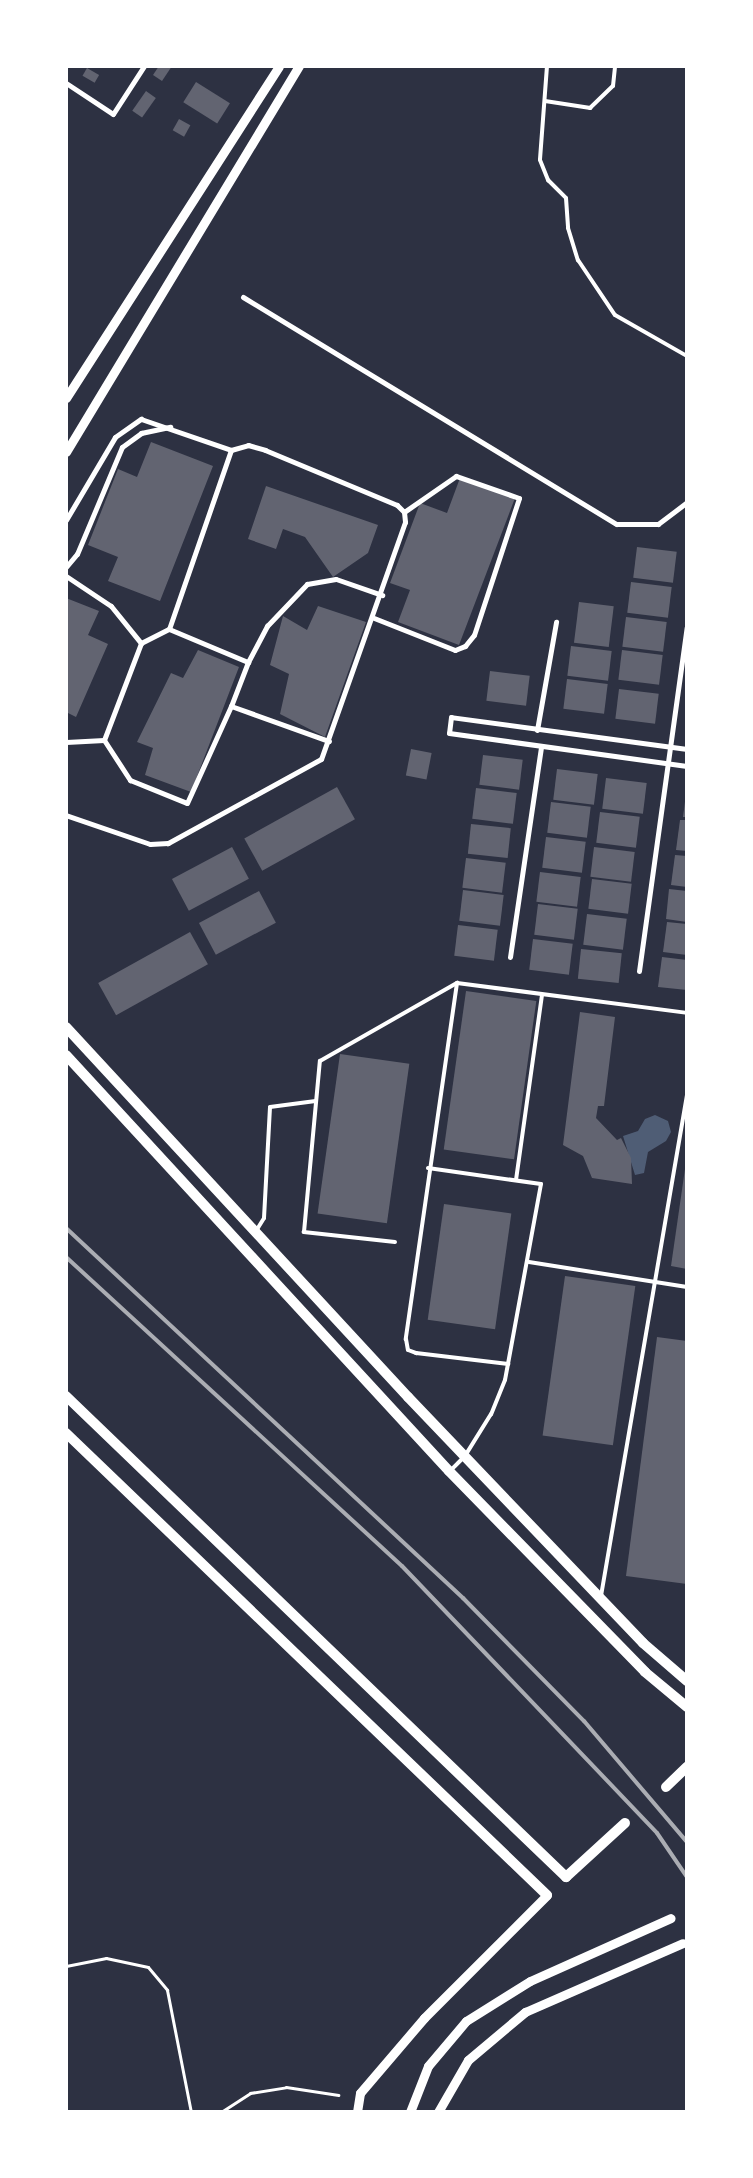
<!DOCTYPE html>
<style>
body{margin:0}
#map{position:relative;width:753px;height:2178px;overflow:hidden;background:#2d3142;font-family:"Times New Roman",serif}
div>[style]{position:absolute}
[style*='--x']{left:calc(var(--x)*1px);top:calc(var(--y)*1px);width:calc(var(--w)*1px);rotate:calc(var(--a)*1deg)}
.water>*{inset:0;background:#4f5d75}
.building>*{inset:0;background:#626471;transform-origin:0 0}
.path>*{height:3px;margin:-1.5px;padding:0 1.5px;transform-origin:1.5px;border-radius:1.5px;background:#fff}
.service>*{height:4px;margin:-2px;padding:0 2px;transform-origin:2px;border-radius:2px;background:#fff}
.minor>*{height:5px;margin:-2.5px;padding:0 2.5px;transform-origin:2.5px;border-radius:2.5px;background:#fff}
.tertiary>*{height:9px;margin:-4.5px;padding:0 4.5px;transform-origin:4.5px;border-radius:4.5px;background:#fff}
.secondary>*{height:10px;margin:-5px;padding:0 5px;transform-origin:5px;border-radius:5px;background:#fff}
.rail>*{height:4px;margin:-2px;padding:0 2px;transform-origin:2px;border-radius:2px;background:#abadb3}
span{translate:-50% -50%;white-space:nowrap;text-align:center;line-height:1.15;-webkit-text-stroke:5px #fff;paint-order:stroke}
.frame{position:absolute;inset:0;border:68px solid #fff;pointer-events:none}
</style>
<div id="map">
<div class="water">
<i style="clip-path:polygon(655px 1115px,668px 1121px,671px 1132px,666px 1141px,648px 1152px,644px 1173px,635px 1175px,623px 1136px,638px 1131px,645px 1119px)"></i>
</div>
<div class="building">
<i style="clip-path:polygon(159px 66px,172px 66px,162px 81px,153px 75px)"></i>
<i style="left:87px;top:68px;width:14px;height:9px;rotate:30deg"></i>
<i style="left:196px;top:82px;width:40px;height:24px;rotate:32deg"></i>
<i style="left:146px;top:91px;width:12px;height:24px;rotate:35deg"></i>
<i style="left:179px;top:119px;width:13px;height:13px;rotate:29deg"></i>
<i style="clip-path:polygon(151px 442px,213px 466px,160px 601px,108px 581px,118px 557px,88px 545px,118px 469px,137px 477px)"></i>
<i style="clip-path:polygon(460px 478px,515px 498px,459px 645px,398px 622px,410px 590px,390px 583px,420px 503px,447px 513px)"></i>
<i style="clip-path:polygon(266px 486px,378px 525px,368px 553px,333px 577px,305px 537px,283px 529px,276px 549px,248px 539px)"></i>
<i style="left:637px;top:547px;width:40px;height:31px;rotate:7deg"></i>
<i style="left:631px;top:582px;width:41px;height:31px;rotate:7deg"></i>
<i style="clip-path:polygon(66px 598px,99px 611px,88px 635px,108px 644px,76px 717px,66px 712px)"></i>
<i style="left:579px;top:602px;width:35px;height:41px;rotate:7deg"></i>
<i style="clip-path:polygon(318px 606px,366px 622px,325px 737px,280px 714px,289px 674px,270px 665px,283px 616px,307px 630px)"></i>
<i style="left:626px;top:617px;width:41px;height:30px;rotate:7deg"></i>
<i style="left:571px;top:646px;width:41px;height:30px;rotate:7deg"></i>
<i style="clip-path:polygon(198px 650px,239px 667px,191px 792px,145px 775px,153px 748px,137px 742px,171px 673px,183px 678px)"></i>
<i style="left:622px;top:650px;width:41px;height:30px;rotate:7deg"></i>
<i style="left:490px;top:671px;width:40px;height:30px;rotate:7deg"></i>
<i style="left:567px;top:679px;width:41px;height:30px;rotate:7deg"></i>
<i style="left:619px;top:689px;width:40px;height:30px;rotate:7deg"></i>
<i style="left:411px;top:749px;width:21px;height:27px;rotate:11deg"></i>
<i style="left:483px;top:755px;width:40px;height:30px;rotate:7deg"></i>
<i style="left:557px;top:769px;width:41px;height:31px;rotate:7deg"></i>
<i style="left:606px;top:778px;width:41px;height:31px;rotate:7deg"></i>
<i style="left:337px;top:787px;width:37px;height:106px;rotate:61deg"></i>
<i style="left:476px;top:788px;width:41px;height:31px;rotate:7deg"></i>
<i style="clip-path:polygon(686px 794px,687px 794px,687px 817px,683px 817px)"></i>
<i style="left:551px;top:802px;width:40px;height:31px;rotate:7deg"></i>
<i style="left:600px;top:812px;width:40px;height:31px;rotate:7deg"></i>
<i style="clip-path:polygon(680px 820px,687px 820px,687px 851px,676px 850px)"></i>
<i style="left:471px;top:824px;width:40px;height:30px;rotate:6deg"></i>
<i style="left:546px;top:837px;width:40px;height:31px;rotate:7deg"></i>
<i style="left:232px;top:847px;width:36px;height:68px;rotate:62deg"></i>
<i style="left:594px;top:847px;width:41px;height:30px;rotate:7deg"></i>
<i style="clip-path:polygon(675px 855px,687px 856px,687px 887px,671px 885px)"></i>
<i style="left:466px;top:858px;width:40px;height:30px;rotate:7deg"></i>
<i style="left:540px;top:872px;width:41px;height:30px;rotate:7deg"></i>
<i style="left:592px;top:879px;width:40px;height:30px;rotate:7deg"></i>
<i style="clip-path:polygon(669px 889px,687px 891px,687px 922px,666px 919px)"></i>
<i style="left:463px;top:890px;width:41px;height:31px;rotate:7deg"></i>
<i style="left:259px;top:891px;width:36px;height:68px;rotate:62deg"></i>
<i style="left:538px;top:904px;width:40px;height:31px;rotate:7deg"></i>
<i style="left:587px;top:914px;width:40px;height:31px;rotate:7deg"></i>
<i style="clip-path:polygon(667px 922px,687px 924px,687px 955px,663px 952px)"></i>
<i style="left:458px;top:925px;width:40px;height:31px;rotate:7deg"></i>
<i style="left:190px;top:932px;width:37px;height:105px;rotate:61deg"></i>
<i style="left:533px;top:939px;width:40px;height:31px;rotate:7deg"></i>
<i style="left:581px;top:949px;width:41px;height:30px;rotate:6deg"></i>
<i style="clip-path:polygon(662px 957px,687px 960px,687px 990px,658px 987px)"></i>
<i style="left:466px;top:991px;width:71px;height:160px;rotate:8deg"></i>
<i style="clip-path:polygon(580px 1012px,615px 1017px,604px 1106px,598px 1106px,596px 1118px,617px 1140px,621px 1138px,631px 1158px,632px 1184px,592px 1178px,583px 1156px,563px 1145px)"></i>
<i style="left:340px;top:1054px;width:70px;height:161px;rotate:8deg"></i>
<i style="clip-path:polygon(686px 1162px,687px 1162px,687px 1269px,671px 1266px)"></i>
<i style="left:444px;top:1204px;width:68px;height:117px;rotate:8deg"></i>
<i style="left:565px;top:1276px;width:71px;height:161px;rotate:8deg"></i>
<i style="clip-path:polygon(657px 1337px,687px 1341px,687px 1584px,626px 1576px)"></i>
</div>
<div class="path">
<i style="--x:66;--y:1966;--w:41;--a:-11.3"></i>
<i style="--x:106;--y:1958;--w:43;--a:12.1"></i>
<i style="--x:148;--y:1967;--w:30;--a:50"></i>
<i style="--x:167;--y:1990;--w:124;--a:78.9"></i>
<i style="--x:221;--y:2112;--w:35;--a:-33"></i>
<i style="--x:250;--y:2093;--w:36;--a:-9"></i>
<i style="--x:286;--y:2087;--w:53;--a:8.7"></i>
</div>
<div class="service">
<i style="--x:547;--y:66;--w:94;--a:94.3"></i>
<i style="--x:540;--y:160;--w:22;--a:68"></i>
<i style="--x:548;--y:180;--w:25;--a:45"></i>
<i style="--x:566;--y:198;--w:30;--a:86"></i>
<i style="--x:568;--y:228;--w:34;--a:73"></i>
<i style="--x:578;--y:260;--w:66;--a:56.1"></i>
<i style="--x:615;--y:315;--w:83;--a:29.7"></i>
<i style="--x:545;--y:101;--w:46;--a:8.8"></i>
<i style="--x:590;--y:108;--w:32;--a:-44"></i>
<i style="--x:613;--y:86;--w:20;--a:-84"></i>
<i style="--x:457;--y:983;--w:360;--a:98.2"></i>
<i style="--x:406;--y:1339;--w:11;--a:80"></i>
<i style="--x:408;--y:1350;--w:9;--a:21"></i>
<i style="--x:416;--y:1353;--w:93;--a:6.8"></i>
<i style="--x:428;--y:1168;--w:114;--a:8.1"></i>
<i style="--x:541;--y:1184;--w:199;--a:100.4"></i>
<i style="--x:505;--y:1380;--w:37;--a:112"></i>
<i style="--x:491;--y:1414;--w:49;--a:121.8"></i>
<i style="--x:465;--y:1456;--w:21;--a:135"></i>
<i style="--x:516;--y:1180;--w:187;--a:-82"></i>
<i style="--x:256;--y:1231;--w:15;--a:-58"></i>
<i style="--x:264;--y:1218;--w:111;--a:-86.9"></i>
<i style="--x:270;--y:1107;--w:46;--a:-7.4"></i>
<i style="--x:395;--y:1242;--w:92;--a:-173.7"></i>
<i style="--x:304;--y:1232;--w:172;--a:-84.7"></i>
<i style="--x:320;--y:1061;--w:158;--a:-29.7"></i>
<i style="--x:457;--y:983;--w:232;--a:7.4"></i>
<i style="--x:529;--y:1262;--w:160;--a:9"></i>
<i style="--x:601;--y:1596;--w:508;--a:-80.26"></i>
</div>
<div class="minor">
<i style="--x:66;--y:83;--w:56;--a:33.4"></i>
<i style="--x:113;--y:114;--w:57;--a:-57.1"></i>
<i style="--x:243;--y:297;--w:437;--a:31.3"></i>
<i style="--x:617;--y:524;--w:41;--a:0"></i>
<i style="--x:658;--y:524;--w:36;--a:-37"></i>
<i style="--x:66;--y:520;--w:96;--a:-59.4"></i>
<i style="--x:115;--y:437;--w:32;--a:-35"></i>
<i style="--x:141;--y:419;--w:95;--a:19"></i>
<i style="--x:231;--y:450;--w:18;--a:-16"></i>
<i style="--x:248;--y:445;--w:18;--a:16"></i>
<i style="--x:265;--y:450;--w:143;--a:22.6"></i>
<i style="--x:397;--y:505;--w:10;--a:45"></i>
<i style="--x:404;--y:512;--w:10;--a:84"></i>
<i style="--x:405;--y:522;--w:251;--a:109.5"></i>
<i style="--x:321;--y:759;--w:175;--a:151.2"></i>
<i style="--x:168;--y:843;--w:18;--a:177"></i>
<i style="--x:150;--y:844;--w:89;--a:-161"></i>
<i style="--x:66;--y:567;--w:17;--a:-50"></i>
<i style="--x:77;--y:554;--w:116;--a:-67.2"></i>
<i style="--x:122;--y:447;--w:24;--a:-36"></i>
<i style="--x:141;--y:433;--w:30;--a:-12"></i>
<i style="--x:66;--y:576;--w:54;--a:33.7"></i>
<i style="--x:111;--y:606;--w:48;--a:51"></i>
<i style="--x:374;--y:618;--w:87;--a:21.6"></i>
<i style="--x:455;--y:650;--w:11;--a:-22"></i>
<i style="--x:465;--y:646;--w:14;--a:-51"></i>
<i style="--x:474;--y:635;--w:144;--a:-71.8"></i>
<i style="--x:519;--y:498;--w:67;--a:-160.8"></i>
<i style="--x:456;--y:476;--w:63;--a:145.3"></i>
<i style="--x:169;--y:629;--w:86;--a:22.7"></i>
<i style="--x:248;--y:662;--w:47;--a:111.1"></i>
<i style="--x:231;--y:706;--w:104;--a:19.7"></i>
<i style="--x:248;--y:662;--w:41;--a:-62.2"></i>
<i style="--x:267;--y:626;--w:58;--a:-46.4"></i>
<i style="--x:307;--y:584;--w:29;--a:-10"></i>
<i style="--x:336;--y:579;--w:49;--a:19.2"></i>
<i style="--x:537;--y:730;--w:110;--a:-80"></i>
<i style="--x:104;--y:740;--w:104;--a:-69.1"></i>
<i style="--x:141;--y:643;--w:31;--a:-27"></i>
<i style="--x:169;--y:629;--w:189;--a:-70.9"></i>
<i style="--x:66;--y:742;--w:38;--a:-3"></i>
<i style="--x:104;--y:740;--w:48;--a:57"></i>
<i style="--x:130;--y:780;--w:61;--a:22"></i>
<i style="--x:187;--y:803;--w:107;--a:-65.6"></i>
<i style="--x:687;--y:749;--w:238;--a:-172.3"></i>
<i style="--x:451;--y:717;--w:16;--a:97"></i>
<i style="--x:449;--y:733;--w:240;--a:7.9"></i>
<i style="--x:510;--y:957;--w:212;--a:-81.6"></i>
<i style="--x:639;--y:971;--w:347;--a:-82.1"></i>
</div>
<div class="tertiary">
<i style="--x:66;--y:398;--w:394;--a:-57.3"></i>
<i style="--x:66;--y:452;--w:451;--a:-58.9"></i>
<i style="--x:357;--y:2112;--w:19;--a:-81"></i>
<i style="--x:360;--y:2093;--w:99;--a:-49.5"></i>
<i style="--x:424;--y:2018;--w:174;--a:-45"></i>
<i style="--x:410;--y:2112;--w:49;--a:-68.6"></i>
<i style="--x:428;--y:2066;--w:59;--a:-49.8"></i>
<i style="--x:466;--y:2021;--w:75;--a:-32"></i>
<i style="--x:530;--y:1981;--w:154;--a:-24.1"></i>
<i style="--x:438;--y:2112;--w:60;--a:-60"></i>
<i style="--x:468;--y:2060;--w:75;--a:-40.1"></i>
<i style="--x:525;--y:2012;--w:172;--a:-23.6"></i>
</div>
<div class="secondary">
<i style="--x:66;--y:1027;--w:504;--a:47.25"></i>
<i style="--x:408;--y:1397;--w:340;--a:46.3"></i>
<i style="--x:643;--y:1643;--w:58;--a:40.8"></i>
<i style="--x:66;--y:1055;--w:565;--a:47.37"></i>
<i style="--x:449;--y:1471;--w:281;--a:45.7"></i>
<i style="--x:645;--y:1672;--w:55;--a:39.8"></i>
<i style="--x:66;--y:1396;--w:694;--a:43.89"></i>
<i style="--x:566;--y:1877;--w:80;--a:-42.5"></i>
<i style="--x:66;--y:1433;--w:667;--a:43.85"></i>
<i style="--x:666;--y:1787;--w:29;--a:-44"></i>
</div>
<div class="rail">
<i style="--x:66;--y:1228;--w:543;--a:42.98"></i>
<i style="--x:463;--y:1598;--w:173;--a:45.5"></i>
<i style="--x:584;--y:1721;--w:159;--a:49.6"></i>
<i style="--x:66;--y:1257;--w:456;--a:42.6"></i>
<i style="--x:402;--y:1566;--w:369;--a:46.3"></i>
<i style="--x:657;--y:1833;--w:53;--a:55.7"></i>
</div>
<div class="frame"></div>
</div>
